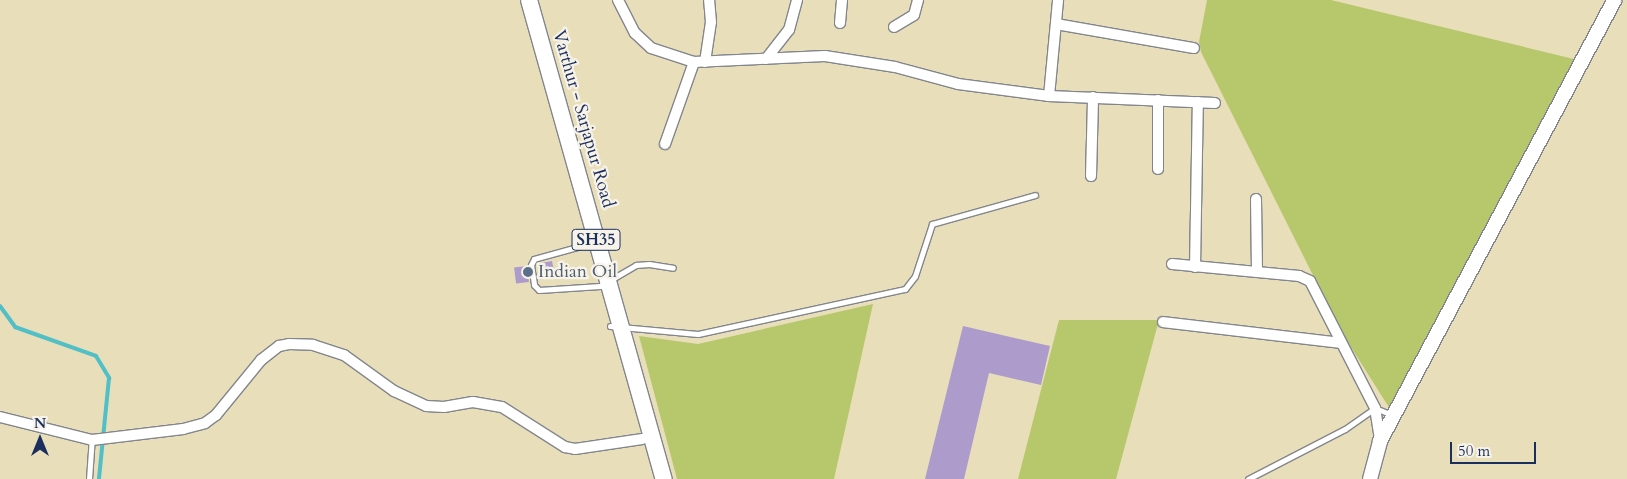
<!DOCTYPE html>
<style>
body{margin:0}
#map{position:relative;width:1627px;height:479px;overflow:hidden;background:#e9deba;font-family:Cardo,serif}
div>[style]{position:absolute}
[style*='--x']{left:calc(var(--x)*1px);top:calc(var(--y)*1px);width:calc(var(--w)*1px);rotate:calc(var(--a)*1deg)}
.green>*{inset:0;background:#b6c86b}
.stream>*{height:4px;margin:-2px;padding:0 2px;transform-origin:2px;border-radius:2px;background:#50bfc6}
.building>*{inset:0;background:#ad9bcc;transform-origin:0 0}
.roads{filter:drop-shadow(1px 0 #82868c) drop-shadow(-1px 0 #82868c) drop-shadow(0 1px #82868c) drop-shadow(0 -1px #82868c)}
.service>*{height:5px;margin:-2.5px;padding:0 2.5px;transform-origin:2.5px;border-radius:2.5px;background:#fff}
.minor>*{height:10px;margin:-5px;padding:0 5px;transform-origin:5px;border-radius:5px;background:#fff}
.tertiary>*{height:14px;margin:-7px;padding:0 7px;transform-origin:7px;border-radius:7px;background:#fff}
.primary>*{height:16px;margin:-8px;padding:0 8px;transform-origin:8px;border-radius:8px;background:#fff}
.dots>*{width:14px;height:14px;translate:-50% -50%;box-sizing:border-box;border:2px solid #f7f3e8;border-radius:50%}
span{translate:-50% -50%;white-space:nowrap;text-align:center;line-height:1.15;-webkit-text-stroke:4.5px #f7f3e8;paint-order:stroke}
.shield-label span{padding:1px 4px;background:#f7f3e8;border:1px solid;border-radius:4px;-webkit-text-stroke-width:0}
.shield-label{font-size:16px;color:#1b2f5e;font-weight:700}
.street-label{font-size:18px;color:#1b2f5e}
.service-label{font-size:18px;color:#4e5e75}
.left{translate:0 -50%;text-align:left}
.north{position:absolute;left:15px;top:414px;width:50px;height:50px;-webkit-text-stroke:4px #f7f3e8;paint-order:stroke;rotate:0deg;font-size:14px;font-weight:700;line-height:20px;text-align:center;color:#1b2f5e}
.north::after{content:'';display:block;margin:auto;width:18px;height:22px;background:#1b2f5e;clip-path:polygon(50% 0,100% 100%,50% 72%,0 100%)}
.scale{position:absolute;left:1450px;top:442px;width:86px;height:22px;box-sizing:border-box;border:2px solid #1b2f5e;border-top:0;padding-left:6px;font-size:15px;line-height:18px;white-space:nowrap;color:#1b2f5e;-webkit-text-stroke:4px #f7f3e8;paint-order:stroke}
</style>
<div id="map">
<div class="green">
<i style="clip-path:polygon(1207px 0,1331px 0,1578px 60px,1390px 409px,1342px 333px,1201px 52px,1199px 42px)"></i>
<i style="clip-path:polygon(873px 304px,834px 479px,677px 479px,639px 336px,698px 344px)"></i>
<i style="clip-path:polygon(1059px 320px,1159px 320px,1116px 479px,1018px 479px)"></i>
</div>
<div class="stream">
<i style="--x:0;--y:306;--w:26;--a:54"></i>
<i style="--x:15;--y:327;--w:86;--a:19.7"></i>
<i style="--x:96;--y:356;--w:26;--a:59"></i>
<i style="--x:109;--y:378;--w:101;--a:95.7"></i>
</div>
<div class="building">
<i style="left:552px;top:261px;width:16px;height:15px;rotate:79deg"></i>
<i style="left:527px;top:266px;width:16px;height:13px;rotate:83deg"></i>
<i style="clip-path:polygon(963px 326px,1050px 346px,1041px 385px,989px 373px,964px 479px,925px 479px)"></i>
</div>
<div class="roads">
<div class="service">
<i style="--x:588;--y:244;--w:56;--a:164.5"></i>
<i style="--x:534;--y:259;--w:7;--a:117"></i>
<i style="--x:531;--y:265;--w:20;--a:81"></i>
<i style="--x:534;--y:285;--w:7;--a:45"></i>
<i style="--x:539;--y:290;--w:61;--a:-3.8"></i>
<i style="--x:600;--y:286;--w:42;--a:-30.3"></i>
<i style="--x:636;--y:265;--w:13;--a:-4"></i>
<i style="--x:649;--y:264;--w:24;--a:9"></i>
<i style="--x:610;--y:326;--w:88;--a:5.2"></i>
<i style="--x:698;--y:334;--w:212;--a:-12.3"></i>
<i style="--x:905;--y:289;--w:16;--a:-52"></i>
<i style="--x:915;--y:276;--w:55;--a:-71.9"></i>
<i style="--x:932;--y:224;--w:107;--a:-15.7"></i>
<i style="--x:89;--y:479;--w:39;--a:-86"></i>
<i style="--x:1248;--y:479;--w:109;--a:-27.3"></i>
<i style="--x:1345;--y:429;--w:37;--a:-35"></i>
<i style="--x:1375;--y:408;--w:18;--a:22"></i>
</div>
<div class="minor">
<i style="--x:618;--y:0;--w:37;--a:63"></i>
<i style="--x:635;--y:33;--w:22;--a:43"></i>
<i style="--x:651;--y:48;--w:45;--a:18"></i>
<i style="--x:694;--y:62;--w:131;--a:-2.6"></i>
<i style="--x:825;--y:56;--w:71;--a:8.9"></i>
<i style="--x:895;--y:67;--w:65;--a:15.1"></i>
<i style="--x:958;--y:84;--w:92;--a:7.5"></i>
<i style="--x:1049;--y:96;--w:166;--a:2.4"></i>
<i style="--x:840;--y:23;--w:23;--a:-85"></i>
<i style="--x:1056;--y:24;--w:140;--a:9.9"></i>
<i style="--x:894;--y:27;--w:23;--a:-31"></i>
<i style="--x:914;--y:15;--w:16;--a:-75"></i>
<i style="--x:766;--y:59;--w:37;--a:-52"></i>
<i style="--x:789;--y:30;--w:31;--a:-75"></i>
<i style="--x:705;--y:62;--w:40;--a:-81.5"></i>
<i style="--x:711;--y:22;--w:22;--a:-95"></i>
<i style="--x:1049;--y:96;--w:96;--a:-84.6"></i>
<i style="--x:665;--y:144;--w:87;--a:-70.5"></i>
<i style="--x:1158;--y:169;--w:69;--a:-90"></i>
<i style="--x:1091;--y:176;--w:79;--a:-88.5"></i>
<i style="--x:1256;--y:199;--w:73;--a:89.2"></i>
<i style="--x:1172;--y:264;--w:128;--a:5.4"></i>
<i style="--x:1299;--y:276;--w:12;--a:24"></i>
<i style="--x:1310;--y:281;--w:143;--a:62.9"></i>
<i style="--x:1375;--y:408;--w:33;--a:81"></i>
<i style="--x:1195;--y:267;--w:165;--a:-89"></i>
<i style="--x:1163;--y:322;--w:179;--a:6.7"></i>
<i style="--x:0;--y:417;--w:95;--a:14"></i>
<i style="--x:92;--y:440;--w:92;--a:-6.9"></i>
<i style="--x:183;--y:429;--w:23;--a:-15"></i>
<i style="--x:205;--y:423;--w:14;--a:-36"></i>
<i style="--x:216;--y:415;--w:71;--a:-50.7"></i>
<i style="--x:261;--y:360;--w:23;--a:-38"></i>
<i style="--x:279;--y:346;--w:10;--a:-11"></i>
<i style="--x:289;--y:344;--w:24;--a:2"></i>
<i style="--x:313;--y:345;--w:33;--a:18"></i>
<i style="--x:344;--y:355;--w:62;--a:35.8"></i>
<i style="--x:394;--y:391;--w:35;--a:25"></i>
<i style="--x:426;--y:406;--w:18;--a:3"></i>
<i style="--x:444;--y:407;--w:29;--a:-10"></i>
<i style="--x:473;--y:402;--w:29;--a:10"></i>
<i style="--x:502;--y:407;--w:75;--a:32.4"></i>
<i style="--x:565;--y:447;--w:10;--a:11"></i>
<i style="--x:575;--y:449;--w:68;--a:-8.5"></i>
</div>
<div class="tertiary">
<i style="--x:1370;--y:479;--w:39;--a:-75"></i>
<i style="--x:1380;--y:441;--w:499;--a:-62"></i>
</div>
<div class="primary">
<i style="--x:529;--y:0;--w:498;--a:74.3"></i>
</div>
</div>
<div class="dots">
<i style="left:528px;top:272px;background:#5c6f8a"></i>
</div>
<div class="shield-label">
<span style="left:596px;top:240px">SH35</span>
</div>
<div class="street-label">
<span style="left:583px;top:119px;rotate:74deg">Varthur - Sarjapur Road</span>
</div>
<div class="service-label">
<span class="left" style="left:538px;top:272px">Indian Oil</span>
</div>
<div class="north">N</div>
<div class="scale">50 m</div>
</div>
